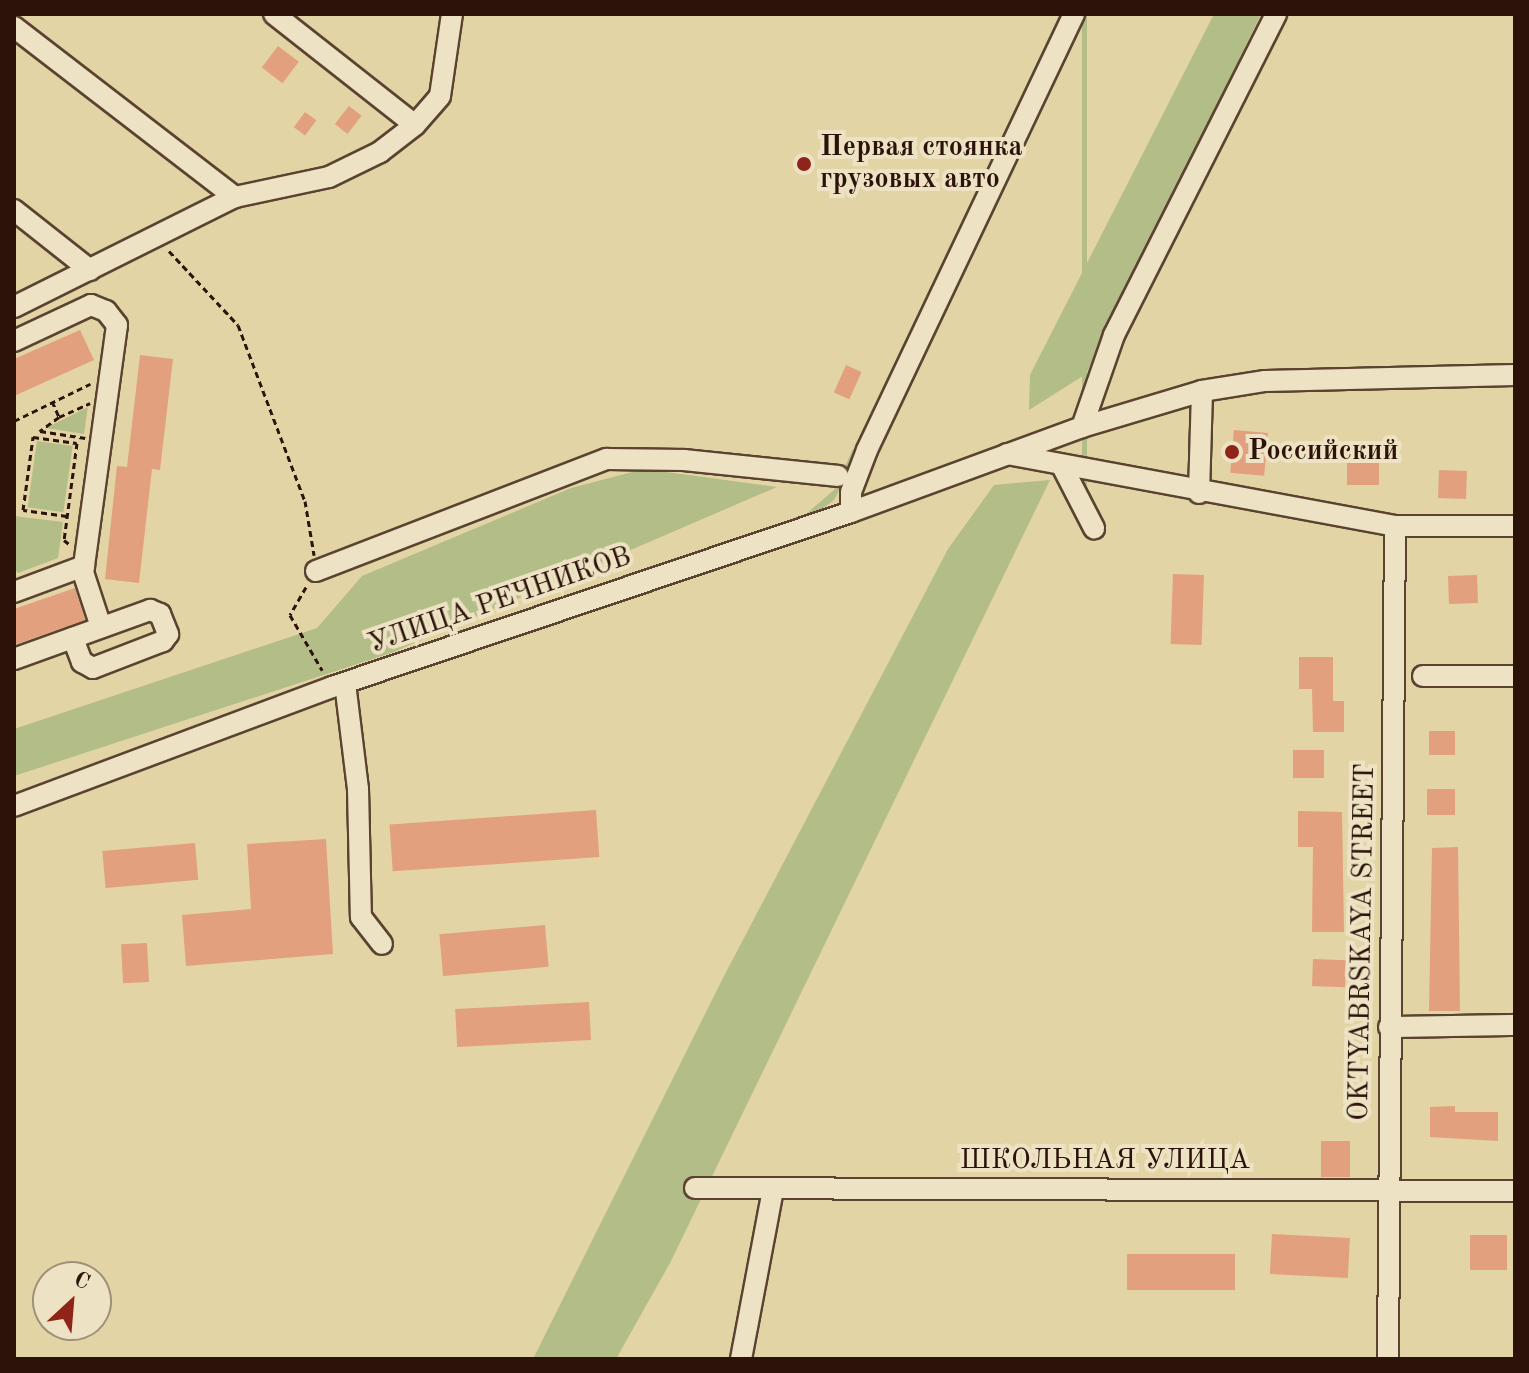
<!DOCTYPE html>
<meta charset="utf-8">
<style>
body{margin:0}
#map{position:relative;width:1529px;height:1373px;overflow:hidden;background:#e3d4a5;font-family:"Old Standard TT",serif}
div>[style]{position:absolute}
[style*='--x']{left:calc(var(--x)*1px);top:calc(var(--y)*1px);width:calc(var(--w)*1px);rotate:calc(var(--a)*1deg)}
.green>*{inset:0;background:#b3bd87;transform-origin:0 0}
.building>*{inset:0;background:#e2a07e;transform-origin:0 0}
.path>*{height:3px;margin-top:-1.5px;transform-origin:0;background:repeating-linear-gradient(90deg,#2c1309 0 6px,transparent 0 10px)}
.roads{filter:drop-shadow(2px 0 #5a4330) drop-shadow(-2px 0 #5a4330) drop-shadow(0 2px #5a4330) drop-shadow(0 -2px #5a4330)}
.minor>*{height:20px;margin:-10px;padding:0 10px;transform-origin:10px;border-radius:10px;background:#ede3c4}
.dots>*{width:22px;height:22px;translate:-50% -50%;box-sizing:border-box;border:4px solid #ede3c4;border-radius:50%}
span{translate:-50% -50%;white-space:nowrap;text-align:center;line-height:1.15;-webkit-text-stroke:8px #ede3c4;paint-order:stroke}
.poi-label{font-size:28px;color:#2c1309;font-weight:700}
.left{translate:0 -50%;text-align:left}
.street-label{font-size:28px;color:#2c1309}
.frame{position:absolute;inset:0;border:16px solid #2c1309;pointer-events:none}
.north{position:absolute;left:32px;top:1261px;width:80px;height:80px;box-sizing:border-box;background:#ede3c4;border:2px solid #a09079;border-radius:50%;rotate:26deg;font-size:22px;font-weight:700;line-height:32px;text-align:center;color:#2c1309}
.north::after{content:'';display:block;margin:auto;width:28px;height:36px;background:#8f2418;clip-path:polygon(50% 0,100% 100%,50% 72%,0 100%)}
</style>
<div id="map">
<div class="green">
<i style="clip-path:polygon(1060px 14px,1066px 14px,862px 443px,858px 441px)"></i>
<i style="left:1082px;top:14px;width:5px;height:481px"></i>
<i style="clip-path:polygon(1214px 14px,1261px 14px,1086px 374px,1029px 410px,1030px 375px)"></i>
<i style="clip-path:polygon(88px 406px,84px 434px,46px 428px,88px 407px)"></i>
<i style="left:37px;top:441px;width:36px;height:67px;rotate:8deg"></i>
<i style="clip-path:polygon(853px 449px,858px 452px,834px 500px,807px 520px,805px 515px,834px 490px)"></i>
<i style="clip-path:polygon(644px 469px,777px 487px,391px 653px,14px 776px,14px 729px,317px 628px,362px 576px,571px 488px)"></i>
<i style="clip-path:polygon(1050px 480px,670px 1263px,616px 1359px,533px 1359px,723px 978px,948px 549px,994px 485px)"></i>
<i style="clip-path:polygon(14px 516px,63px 522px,58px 558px,18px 573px,14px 569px)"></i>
</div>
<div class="building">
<i style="left:278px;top:46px;width:26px;height:27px;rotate:37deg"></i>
<i style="left:349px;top:106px;width:16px;height:23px;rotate:38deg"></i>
<i style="left:305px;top:112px;width:14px;height:19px;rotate:36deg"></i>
<i style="clip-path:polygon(80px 330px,94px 360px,14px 396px,14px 359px)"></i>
<i style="clip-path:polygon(140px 355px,173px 359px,160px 470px,152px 469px,139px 583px,105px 579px,117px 466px,127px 467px)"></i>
<i style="left:846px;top:365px;width:17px;height:30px;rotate:24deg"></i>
<i style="left:1234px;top:430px;width:34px;height:43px;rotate:5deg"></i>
<i style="left:1379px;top:459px;width:26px;height:32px;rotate:90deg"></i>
<i style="left:1439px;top:470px;width:28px;height:28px;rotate:2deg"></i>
<i style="left:1173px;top:574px;width:31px;height:70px;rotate:2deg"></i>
<i style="left:1477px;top:575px;width:28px;height:29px;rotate:88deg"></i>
<i style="clip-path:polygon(75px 588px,85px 620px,14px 645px,14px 609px)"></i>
<i style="clip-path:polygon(1299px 657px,1333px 657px,1333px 701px,1344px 701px,1344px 732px,1313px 732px,1312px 689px,1299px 689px)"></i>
<i style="left:1429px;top:731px;width:26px;height:24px"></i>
<i style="left:1293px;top:750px;width:31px;height:28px"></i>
<i style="left:1427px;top:789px;width:28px;height:26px"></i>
<i style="left:596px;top:810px;width:47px;height:207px;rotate:86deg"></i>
<i style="clip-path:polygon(1298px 811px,1342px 812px,1344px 932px,1312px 932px,1313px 847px,1298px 847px)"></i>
<i style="clip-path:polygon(326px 839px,333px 954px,186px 966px,182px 915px,251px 909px,247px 844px)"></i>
<i style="left:195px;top:843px;width:37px;height:93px;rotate:85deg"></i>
<i style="clip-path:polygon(1458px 847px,1460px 1011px,1429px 1011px,1432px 848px)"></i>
<i style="left:545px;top:925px;width:42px;height:106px;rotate:85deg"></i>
<i style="left:147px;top:943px;width:39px;height:26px;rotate:87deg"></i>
<i style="left:1313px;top:959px;width:33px;height:27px;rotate:2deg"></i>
<i style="left:589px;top:1002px;width:38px;height:134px;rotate:87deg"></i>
<i style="clip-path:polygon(1455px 1106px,1455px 1112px,1498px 1112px,1498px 1141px,1430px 1137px,1430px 1107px)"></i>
<i style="left:1321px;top:1141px;width:29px;height:36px"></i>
<i style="left:1272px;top:1234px;width:78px;height:40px;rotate:3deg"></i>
<i style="left:1470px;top:1235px;width:37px;height:35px"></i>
<i style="left:1127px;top:1254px;width:108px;height:36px"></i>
</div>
<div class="path">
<i style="--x:169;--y:251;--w:101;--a:47"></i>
<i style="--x:238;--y:325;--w:188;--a:69.2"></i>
<i style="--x:305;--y:501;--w:55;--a:80.5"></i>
<i style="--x:52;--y:401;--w:17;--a:66"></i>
<i style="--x:59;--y:417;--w:24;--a:144"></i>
<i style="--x:40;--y:431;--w:46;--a:8.8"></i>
<i style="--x:59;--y:417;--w:34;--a:-24"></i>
<i style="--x:14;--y:421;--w:85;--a:-26"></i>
<i style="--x:67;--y:516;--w:44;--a:-172.2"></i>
<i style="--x:23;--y:510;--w:74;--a:-82.2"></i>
<i style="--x:33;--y:437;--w:44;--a:7.8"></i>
<i style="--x:77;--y:443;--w:98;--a:97.6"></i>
<i style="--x:64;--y:540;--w:6;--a:39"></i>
<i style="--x:306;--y:587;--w:32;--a:120"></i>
<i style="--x:290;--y:615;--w:64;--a:59.8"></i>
</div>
<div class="roads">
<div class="minor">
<i style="--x:274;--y:14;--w:179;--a:38.2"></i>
<i style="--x:14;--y:27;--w:279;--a:37.6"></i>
<i style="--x:14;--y:210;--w:97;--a:38.3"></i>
<i style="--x:14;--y:307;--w:247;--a:-26.5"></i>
<i style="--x:235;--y:197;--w:96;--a:-12"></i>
<i style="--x:329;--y:177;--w:57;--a:-26.1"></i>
<i style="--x:380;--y:152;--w:44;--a:-37.6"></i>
<i style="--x:415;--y:125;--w:38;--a:-49"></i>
<i style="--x:440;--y:96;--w:83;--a:-81.7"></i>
<i style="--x:14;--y:341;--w:85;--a:-25.1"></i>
<i style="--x:91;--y:305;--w:16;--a:22"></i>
<i style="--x:106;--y:311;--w:18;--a:52"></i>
<i style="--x:117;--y:325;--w:249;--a:97.8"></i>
<i style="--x:83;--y:572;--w:58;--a:71.9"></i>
<i style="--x:1082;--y:427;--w:97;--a:-70.8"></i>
<i style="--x:1114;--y:335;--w:360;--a:-63.2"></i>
<i style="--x:1007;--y:454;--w:395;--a:10.5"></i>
<i style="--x:1395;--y:526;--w:120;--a:0"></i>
<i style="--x:1063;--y:468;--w:68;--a:62.7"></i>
<i style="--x:1199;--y:493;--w:102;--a:-88.3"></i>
<i style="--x:851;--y:512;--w:20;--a:-90"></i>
<i style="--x:851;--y:492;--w:45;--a:-69.1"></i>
<i style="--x:867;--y:450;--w:483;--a:-64.6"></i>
<i style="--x:316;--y:571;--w:312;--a:-21.1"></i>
<i style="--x:607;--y:459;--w:77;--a:0.7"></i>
<i style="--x:684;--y:460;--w:155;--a:5.9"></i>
<i style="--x:14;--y:592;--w:75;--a:-20.4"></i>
<i style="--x:14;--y:659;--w:145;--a:-19.8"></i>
<i style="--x:150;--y:610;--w:11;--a:22"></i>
<i style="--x:160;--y:614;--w:22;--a:68"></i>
<i style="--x:168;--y:634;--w:9;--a:126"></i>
<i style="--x:163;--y:641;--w:75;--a:158.9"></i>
<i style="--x:93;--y:668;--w:13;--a:-151"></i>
<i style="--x:82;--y:662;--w:26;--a:-111"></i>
<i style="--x:1423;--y:676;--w:92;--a:0"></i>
<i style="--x:345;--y:683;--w:107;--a:83"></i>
<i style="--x:358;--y:789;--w:128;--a:88.7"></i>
<i style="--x:361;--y:917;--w:34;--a:52"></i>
<i style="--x:14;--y:806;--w:340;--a:-20.5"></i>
<i style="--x:332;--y:687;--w:548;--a:-18.63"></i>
<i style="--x:851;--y:512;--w:246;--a:-20.2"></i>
<i style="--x:1082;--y:427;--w:125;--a:-16.7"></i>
<i style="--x:1202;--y:391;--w:64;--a:-9"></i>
<i style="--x:1265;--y:381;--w:250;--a:-1.4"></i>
<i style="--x:1389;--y:1027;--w:126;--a:-0.9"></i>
<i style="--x:695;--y:1188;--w:820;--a:0.21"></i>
<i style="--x:741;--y:1359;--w:173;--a:-79.3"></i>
<i style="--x:1388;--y:1359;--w:833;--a:-89.52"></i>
</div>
</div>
<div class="dots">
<i style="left:804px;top:164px;background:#8f2418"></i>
<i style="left:1232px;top:452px;background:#8f2418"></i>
</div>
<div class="poi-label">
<span class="left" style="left:820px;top:164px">Первая стоянка<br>грузовых авто</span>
<span class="left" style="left:1248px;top:452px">Российский</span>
</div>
<div class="street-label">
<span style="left:500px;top:601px;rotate:-19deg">УЛИЦА РЕЧНИКОВ</span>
<span style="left:1363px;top:942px;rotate:-89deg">OKTYABRSKAYA STREET</span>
<span style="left:1105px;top:1161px">ШКОЛЬНАЯ УЛИЦА</span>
</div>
<div class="frame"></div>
<div class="north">С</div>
</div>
